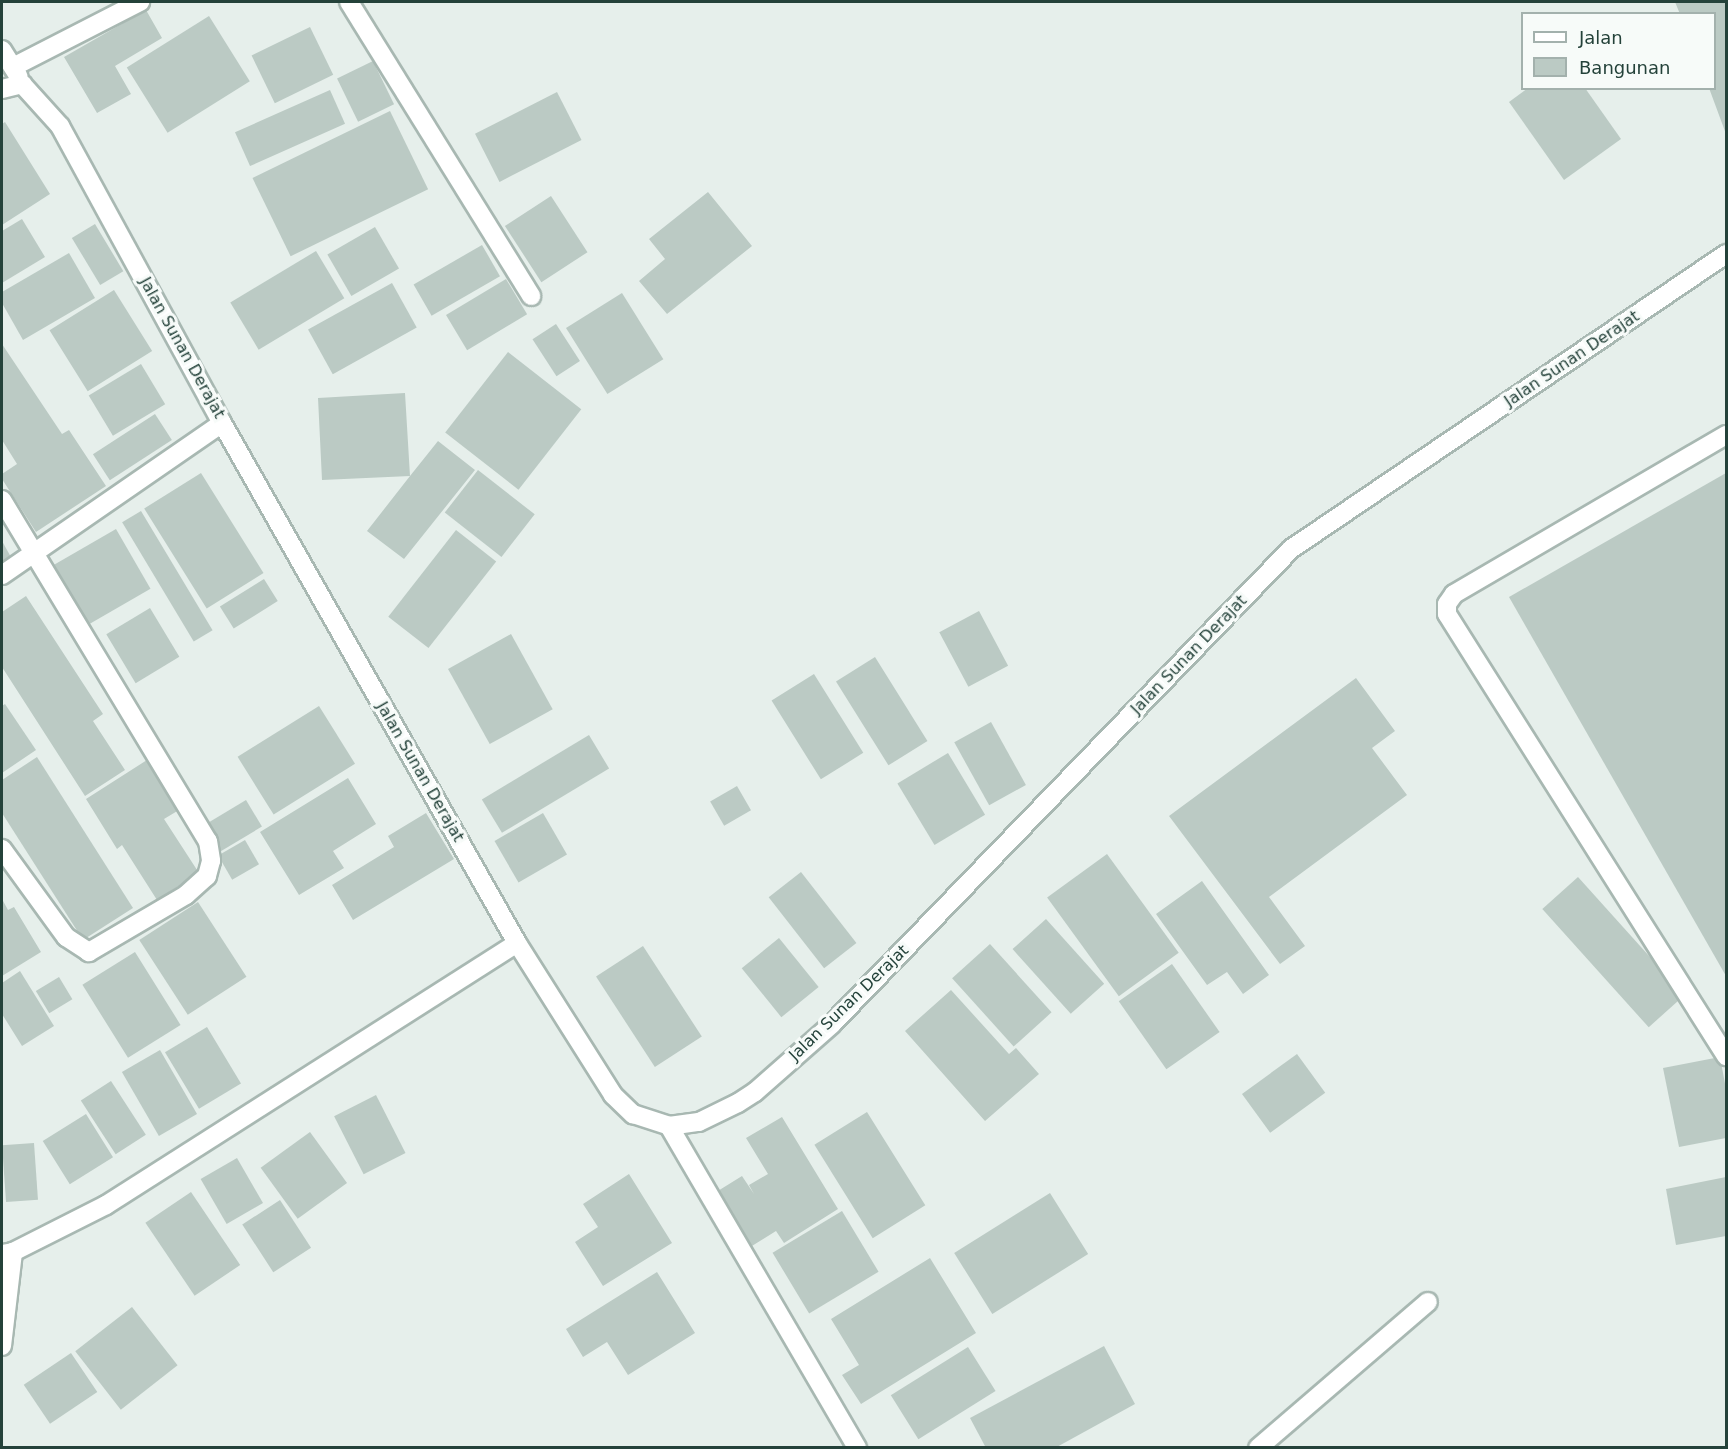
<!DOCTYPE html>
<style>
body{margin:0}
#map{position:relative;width:1728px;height:1449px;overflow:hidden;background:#e6efeb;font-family:"DejaVu Sans",sans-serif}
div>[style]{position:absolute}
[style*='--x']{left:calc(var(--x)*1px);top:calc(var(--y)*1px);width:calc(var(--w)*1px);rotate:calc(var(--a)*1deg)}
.building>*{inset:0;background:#bbcac4;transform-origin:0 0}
.roads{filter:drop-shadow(2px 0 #a8b8b2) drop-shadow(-2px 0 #a8b8b2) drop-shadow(0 2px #a8b8b2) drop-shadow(0 -2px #a8b8b2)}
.lane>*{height:18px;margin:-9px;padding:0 9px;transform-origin:9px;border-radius:9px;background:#fff}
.street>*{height:18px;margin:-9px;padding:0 9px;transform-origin:9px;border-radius:9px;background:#fff}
.secondary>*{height:18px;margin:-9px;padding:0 9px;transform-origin:9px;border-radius:9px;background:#fff}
span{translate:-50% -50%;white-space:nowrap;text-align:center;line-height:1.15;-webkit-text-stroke:6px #f7fbf9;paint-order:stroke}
.street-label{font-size:16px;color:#24423a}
.frame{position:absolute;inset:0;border:3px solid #24423a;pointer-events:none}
.legend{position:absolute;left:1521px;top:12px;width:195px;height:78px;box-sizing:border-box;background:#f7fbf9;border:2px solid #a3b1ad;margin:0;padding:8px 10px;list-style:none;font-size:18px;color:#24423a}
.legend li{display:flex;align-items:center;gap:12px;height:30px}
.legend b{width:30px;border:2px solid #a3b1ad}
</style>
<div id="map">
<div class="building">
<i style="clip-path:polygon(1675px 2px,1726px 2px,1726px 134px,1709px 88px,1714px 88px,1714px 14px,1680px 14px)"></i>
<i style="clip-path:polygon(146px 10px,162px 38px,115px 66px,131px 94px,97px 113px,64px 57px)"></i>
<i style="left:209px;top:16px;width:77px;height:97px;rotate:58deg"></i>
<i style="left:310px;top:27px;width:53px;height:65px;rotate:64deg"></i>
<i style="left:373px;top:61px;width:48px;height:40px;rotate:64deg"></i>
<i style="clip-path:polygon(1528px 88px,1585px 88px,1621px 139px,1564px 180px,1509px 102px)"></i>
<i style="left:330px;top:90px;width:37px;height:104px;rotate:66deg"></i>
<i style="left:557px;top:92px;width:54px;height:92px;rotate:63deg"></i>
<i style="left:390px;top:111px;width:87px;height:153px;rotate:64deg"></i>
<i style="clip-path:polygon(5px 122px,50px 194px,2px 225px,2px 124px)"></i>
<i style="clip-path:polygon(708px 192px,752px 246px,667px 314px,639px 281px,665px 259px,649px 239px)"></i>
<i style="left:551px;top:196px;width:67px;height:55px;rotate:57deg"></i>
<i style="clip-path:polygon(22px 219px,45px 257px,2px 283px,2px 231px)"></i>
<i style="left:95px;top:224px;width:55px;height:27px;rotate:59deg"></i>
<i style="left:375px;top:227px;width:48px;height:55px;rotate:60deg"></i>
<i style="left:482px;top:245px;width:36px;height:79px;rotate:60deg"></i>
<i style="left:316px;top:251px;width:55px;height:100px;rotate:59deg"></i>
<i style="clip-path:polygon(69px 253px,95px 298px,23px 340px,2px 303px,2px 292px)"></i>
<i style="left:506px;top:279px;width:41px;height:70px;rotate:59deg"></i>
<i style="left:392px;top:283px;width:51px;height:96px;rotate:61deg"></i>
<i style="left:114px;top:290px;width:72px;height:76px;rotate:58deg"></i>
<i style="left:622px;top:293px;width:78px;height:66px;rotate:58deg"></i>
<i style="left:556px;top:324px;width:44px;height:28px;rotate:57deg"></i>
<i style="clip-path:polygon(2px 344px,62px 434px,69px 430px,106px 486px,36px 532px,2px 479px,2px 474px,17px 464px,2px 440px)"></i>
<i style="left:508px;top:352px;width:93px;height:102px;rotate:38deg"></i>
<i style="left:141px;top:364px;width:47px;height:61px;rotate:59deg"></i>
<i style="clip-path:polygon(405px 393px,410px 476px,438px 441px,475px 470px,404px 559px,367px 531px,410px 476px,322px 480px,318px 398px)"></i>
<i style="left:155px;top:414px;width:31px;height:74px;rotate:57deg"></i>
<i style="left:478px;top:470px;width:72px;height:54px;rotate:38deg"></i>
<i style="left:201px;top:473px;width:118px;height:67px;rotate:58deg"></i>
<i style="clip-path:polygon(1726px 473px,1726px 976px,1509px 597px)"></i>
<i style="left:141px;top:511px;width:139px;height:22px;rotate:59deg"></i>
<i style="left:116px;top:529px;width:69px;height:74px;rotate:60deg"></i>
<i style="left:456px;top:530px;width:51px;height:110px;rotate:38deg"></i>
<i style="clip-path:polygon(2px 541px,12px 559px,2px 566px)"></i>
<i style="left:264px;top:579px;width:26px;height:52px;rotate:58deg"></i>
<i style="clip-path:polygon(26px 596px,103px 714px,93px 721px,125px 770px,85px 796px,2px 667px,2px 612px)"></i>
<i style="left:150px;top:608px;width:57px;height:51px;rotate:59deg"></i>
<i style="left:979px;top:611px;width:62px;height:45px;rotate:62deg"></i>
<i style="left:511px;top:634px;width:86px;height:72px;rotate:61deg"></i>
<i style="left:875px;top:657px;width:99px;height:46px;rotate:58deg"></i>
<i style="left:814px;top:674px;width:93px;height:50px;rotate:58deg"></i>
<i style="clip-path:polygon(1356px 678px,1395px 731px,1372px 748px,1407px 795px,1269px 897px,1305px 946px,1280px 964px,1169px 816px)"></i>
<i style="clip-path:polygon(5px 704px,36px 750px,2px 773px,2px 706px)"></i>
<i style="left:319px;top:706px;width:68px;height:96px;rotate:58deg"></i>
<i style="left:991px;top:722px;width:72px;height:42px;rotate:61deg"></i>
<i style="left:589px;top:735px;width:39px;height:125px;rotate:59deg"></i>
<i style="left:948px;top:753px;width:72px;height:59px;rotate:59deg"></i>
<i style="clip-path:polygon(37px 757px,133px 908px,83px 940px,2px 813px,2px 780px)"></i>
<i style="clip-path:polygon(147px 760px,179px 810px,164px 819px,199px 873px,157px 900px,122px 845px,117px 849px,86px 799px)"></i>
<i style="clip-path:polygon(348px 778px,376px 824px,333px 851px,344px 868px,299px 895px,260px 832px)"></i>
<i style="left:737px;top:786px;width:28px;height:31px;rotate:60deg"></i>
<i style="left:246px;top:800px;width:31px;height:49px;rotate:59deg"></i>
<i style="clip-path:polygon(426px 813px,454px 859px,353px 920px,332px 885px,394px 847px,388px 836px)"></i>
<i style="left:543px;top:813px;width:48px;height:56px;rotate:60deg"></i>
<i style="left:245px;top:840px;width:28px;height:31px;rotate:60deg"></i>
<i style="left:1107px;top:854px;width:122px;height:74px;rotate:54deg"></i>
<i style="left:801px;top:872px;width:90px;height:41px;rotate:52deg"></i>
<i style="left:1578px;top:877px;width:159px;height:48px;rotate:48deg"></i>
<i style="clip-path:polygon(1202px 881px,1269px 975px,1243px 994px,1227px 972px,1207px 985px,1156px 914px)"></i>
<i style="clip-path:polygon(2px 899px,8px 910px,14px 907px,41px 952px,2px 976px)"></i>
<i style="left:198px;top:902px;width:89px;height:70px;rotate:57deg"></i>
<i style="left:1046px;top:919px;width:87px;height:45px;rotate:48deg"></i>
<i style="left:779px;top:938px;width:63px;height:48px;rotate:51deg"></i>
<i style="left:990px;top:944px;width:92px;height:51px;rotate:48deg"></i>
<i style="left:643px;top:946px;width:108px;height:56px;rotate:57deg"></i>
<i style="left:135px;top:952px;width:86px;height:62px;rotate:58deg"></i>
<i style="left:1172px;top:964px;width:83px;height:65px;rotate:55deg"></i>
<i style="clip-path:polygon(20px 971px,54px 1026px,22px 1046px,2px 1014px,2px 983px)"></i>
<i style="left:59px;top:977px;width:26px;height:27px;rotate:59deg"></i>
<i style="clip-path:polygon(951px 990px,1009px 1054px,1016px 1048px,1039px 1074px,985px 1121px,905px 1031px)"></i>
<i style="left:207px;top:1027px;width:66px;height:49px;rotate:59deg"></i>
<i style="left:160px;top:1050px;width:74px;height:44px;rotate:60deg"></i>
<i style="left:1297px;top:1054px;width:48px;height:68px;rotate:54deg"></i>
<i style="clip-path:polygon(1720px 1057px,1726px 1089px,1726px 1138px,1679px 1147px,1663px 1068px)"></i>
<i style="left:111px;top:1081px;width:64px;height:36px;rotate:57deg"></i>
<i style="left:376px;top:1095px;width:65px;height:47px;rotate:63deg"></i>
<i style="left:867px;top:1112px;width:110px;height:62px;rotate:58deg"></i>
<i style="left:86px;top:1114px;width:51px;height:51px;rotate:58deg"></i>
<i style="clip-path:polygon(782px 1117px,838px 1209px,784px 1243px,776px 1231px,747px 1249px,713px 1194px,742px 1176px,754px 1194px,749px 1185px,768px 1174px,746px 1138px)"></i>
<i style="left:310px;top:1132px;width:63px;height:61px;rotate:54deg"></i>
<i style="left:34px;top:1143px;width:57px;height:32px;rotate:86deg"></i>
<i style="left:237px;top:1158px;width:52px;height:42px;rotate:60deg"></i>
<i style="clip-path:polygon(629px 1174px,672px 1243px,603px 1286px,575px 1242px,598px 1227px,583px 1204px)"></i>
<i style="clip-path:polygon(1726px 1177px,1726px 1236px,1676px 1245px,1666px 1189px)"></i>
<i style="left:191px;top:1192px;width:88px;height:55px;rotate:56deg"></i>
<i style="left:1050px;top:1193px;width:72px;height:113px;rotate:58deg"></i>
<i style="left:280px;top:1200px;width:57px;height:45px;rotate:57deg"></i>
<i style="left:842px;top:1211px;width:71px;height:81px;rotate:59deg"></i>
<i style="clip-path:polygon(930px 1258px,976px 1333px,861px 1404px,842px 1375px,859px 1365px,831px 1319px)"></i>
<i style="clip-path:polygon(657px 1272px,695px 1333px,628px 1375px,607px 1342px,583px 1357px,566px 1329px)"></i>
<i style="left:132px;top:1307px;width:74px;height:72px;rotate:52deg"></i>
<i style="clip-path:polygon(1104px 1346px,1135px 1404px,1055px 1448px,986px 1448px,970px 1418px)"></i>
<i style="left:968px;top:1347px;width:52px;height:91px;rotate:58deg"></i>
<i style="left:71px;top:1353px;width:47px;height:57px;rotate:56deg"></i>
</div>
<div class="roads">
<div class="lane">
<i style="--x:1726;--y:435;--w:315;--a:149.7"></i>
<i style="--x:1454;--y:594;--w:12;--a:125"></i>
<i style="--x:1447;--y:604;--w:10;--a:90"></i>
<i style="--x:1447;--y:614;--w:523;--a:57.74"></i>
</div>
<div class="street">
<i style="--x:349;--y:2;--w:346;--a:58.2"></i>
<i style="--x:2;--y:50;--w:31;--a:58"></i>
<i style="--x:13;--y:67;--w:143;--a:-27.1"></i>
<i style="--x:2;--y:500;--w:398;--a:58.9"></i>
<i style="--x:208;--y:841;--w:20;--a:81"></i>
<i style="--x:211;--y:861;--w:16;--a:105"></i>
<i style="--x:207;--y:876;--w:28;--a:138"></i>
<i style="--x:186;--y:895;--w:113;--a:149.6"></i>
<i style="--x:89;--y:952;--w:27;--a:-147"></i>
<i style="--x:66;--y:937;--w:109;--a:-126"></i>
<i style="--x:2;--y:575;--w:267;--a:-34.6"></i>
<i style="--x:669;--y:1126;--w:373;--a:59.7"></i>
<i style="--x:2;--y:1254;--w:11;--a:-10"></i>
<i style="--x:13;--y:1252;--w:104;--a:-26.8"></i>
<i style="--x:106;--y:1205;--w:487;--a:-32.5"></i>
<i style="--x:2;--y:1346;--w:95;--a:-83.3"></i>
<i style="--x:1258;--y:1448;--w:224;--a:-40.7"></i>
</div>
<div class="secondary">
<i style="--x:2;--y:89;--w:21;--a:-14"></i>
<i style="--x:22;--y:84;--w:57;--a:47.9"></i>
<i style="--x:60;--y:126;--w:338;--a:61.4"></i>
<i style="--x:222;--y:423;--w:598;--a:60.43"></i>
<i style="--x:517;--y:943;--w:180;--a:57.7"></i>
<i style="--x:613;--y:1095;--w:28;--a:44"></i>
<i style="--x:633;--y:1114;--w:38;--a:18"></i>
<i style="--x:669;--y:1126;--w:30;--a:-8"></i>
<i style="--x:699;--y:1122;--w:43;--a:-26"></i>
<i style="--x:738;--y:1103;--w:20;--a:-33"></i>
<i style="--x:755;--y:1092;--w:103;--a:-41.4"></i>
<i style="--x:832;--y:1024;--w:661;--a:-45.98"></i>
<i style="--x:1291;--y:549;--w:526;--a:-34.14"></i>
</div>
</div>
<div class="street-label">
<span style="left:182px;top:348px;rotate:61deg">Jalan Sunan Derajat</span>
<span style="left:1572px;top:359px;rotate:-34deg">Jalan Sunan Derajat</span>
<span style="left:1189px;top:655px;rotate:-46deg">Jalan Sunan Derajat</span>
<span style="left:420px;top:772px;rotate:60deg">Jalan Sunan Derajat</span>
<span style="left:849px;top:1003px;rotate:-44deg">Jalan Sunan Derajat</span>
</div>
<div class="frame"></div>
<ul class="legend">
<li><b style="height:8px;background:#fff"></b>Jalan</li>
<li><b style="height:16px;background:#bbcac4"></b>Bangunan</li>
</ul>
</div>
